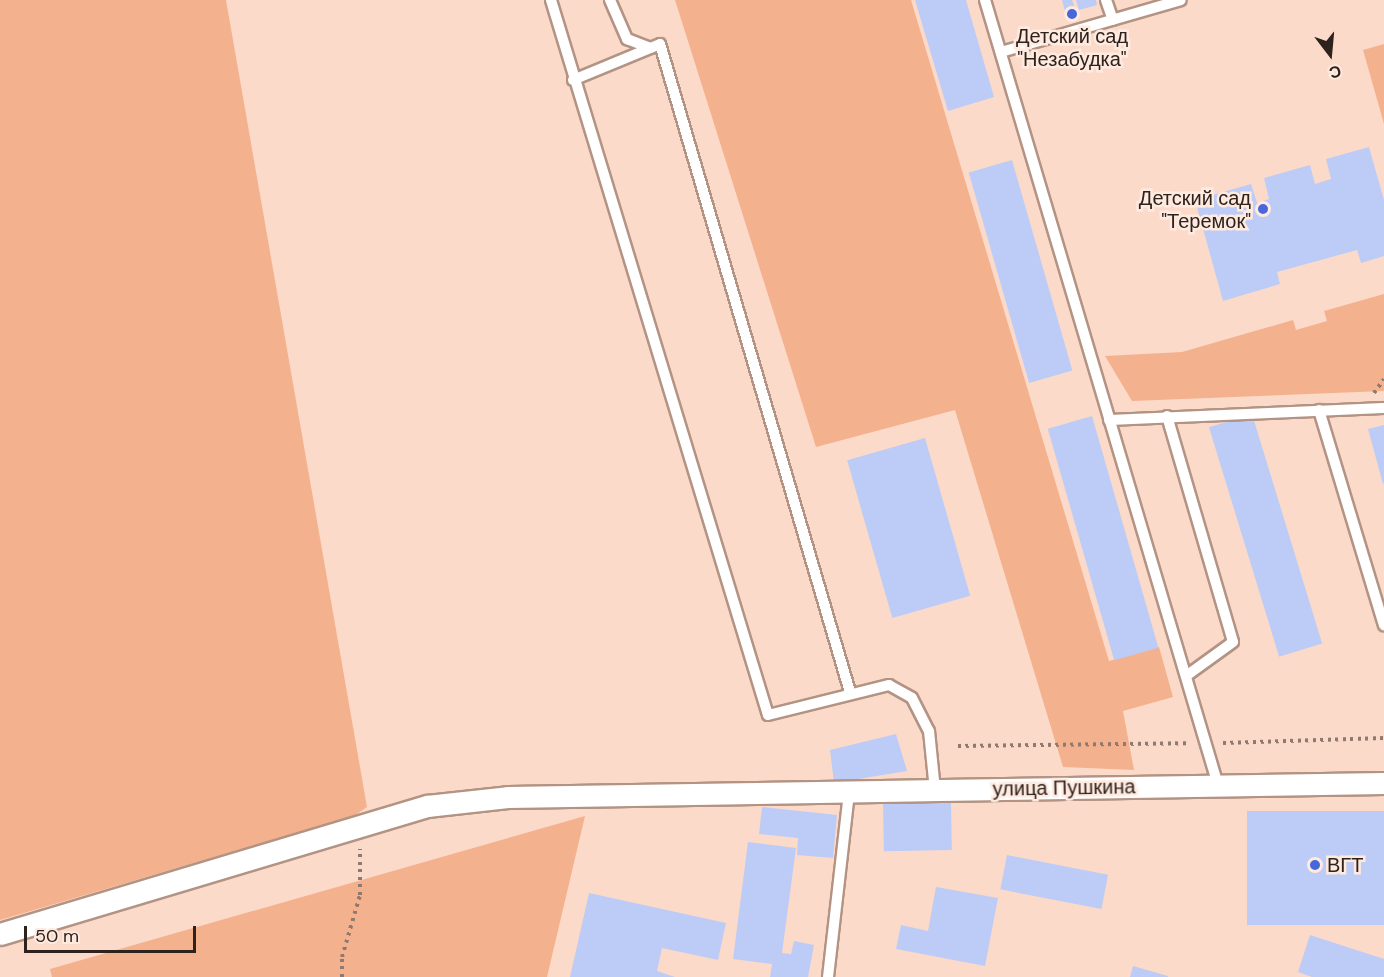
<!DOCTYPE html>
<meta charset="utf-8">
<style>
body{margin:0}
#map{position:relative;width:1384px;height:977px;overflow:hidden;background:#fcdac9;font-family:"DM Sans",sans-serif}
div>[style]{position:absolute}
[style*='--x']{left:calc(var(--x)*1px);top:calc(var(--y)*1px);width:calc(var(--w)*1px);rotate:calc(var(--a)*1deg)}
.green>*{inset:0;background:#f4b18e}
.building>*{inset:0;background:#bcccf6;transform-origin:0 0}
.path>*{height:4px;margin-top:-2px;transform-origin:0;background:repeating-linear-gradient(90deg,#90796e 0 3px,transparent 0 7.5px)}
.roads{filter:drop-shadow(2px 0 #b39383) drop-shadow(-2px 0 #b39383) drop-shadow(0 2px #b39383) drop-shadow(0 -2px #b39383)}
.service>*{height:10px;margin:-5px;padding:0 5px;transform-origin:5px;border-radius:5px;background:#fff}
.minor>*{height:21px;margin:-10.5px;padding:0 10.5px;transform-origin:10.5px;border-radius:10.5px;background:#fff}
.dots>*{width:16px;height:16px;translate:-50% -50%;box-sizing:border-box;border:3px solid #ffeae0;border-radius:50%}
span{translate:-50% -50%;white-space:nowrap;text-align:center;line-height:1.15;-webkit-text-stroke:5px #ffeae0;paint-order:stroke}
.poi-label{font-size:20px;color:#2e221c}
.right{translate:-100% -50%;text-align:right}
.left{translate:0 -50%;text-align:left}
.street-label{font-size:20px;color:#2e221c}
.north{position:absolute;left:1300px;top:24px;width:60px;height:60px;-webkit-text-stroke:4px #ffeae0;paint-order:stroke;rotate:164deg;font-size:16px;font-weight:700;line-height:24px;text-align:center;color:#2e221c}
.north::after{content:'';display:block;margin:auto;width:21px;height:27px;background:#2e221c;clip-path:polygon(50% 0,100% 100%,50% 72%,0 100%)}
.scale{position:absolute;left:24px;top:926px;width:172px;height:27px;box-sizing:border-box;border:3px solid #2e221c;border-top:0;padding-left:8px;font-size:18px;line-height:21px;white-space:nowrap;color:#2e221c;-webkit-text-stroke:4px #ffeae0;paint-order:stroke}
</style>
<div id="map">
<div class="green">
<i style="clip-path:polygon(0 0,226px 0,367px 807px,354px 816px,0 920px)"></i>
<i style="clip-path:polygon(675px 0,911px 0,1109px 661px,1159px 647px,1173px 697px,1123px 711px,1134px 770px,1063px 767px,955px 410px,816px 447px)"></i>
<i style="clip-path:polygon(1384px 44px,1384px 124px,1363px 50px)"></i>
<i style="clip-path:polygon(1384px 294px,1384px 391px,1132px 401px,1105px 356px,1182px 352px,1293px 320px,1296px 330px,1327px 321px,1324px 311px)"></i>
<i style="clip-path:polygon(585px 816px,547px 977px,52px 977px,50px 969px)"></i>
</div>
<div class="building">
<i style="clip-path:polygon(915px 0,966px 0,994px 97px,948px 111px)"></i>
<i style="clip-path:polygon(1062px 0,1072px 0,1076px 11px,1066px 15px)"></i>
<i style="clip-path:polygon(1076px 0,1096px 0,1097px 5px,1079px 10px)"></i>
<i style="clip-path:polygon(1369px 147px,1384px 200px,1384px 256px,1361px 263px,1357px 250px,1277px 272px,1280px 284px,1223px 301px,1195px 200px,1251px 184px,1257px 203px,1269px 199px,1264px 178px,1310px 165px,1315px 184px,1331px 179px,1326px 159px)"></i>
<i style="left:1012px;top:160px;width:219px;height:45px;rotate:74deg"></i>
<i style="left:1252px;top:414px;width:240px;height:45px;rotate:73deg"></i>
<i style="left:1092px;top:416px;width:241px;height:46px;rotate:74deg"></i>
<i style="clip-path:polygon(1384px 425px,1384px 483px,1383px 484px,1368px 429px)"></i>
<i style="left:925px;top:438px;width:164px;height:81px;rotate:74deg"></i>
<i style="clip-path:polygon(896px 734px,907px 771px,834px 783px,830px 750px)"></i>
<i style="left:951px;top:802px;width:48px;height:68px;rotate:89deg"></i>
<i style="clip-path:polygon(762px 807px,837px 815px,833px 858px,797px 855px,798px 838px,759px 834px)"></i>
<i style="left:1384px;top:811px;width:114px;height:137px;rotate:90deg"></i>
<i style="clip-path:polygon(748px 842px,796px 848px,782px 953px,791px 954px,794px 941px,814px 945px,808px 977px,770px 977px,772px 964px,733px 959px)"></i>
<i style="left:1007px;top:855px;width:103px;height:35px;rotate:11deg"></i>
<i style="clip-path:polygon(936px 887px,998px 898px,985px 966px,896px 949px,901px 925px,928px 931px)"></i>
<i style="clip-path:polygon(589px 893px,726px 923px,718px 960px,662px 948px,657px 971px,675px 977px,570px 977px)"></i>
<i style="clip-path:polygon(1310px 935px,1384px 959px,1384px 977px,1312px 977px,1298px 972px)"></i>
<i style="clip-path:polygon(1133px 966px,1168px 976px,1168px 977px,1130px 977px)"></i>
</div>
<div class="path">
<i style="--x:1374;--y:393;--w:17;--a:-54"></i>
<i style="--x:1223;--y:743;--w:161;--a:-1.8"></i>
<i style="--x:958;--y:746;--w:230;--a:-0.7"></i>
<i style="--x:342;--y:977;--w:20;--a:-90"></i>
<i style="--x:342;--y:957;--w:65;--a:-73.8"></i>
<i style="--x:360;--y:895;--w:46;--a:-90"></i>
</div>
<div class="roads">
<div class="service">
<i style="--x:551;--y:0;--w:747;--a:73.12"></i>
<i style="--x:768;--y:715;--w:125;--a:-13.9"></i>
<i style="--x:889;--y:685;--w:26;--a:29"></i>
<i style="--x:912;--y:698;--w:37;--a:63"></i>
<i style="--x:929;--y:731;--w:59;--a:84.2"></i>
<i style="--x:610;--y:0;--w:43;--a:66.4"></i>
<i style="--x:627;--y:39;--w:25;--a:21"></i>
<i style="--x:985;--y:0;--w:819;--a:73.47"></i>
<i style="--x:1106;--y:0;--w:21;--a:71"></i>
<i style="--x:1001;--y:52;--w:187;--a:-16.1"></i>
<i style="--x:573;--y:80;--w:94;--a:-22.5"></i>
<i style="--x:660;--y:44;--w:675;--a:73.66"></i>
<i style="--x:1319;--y:410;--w:225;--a:73.2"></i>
<i style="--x:1167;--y:416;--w:235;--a:73.7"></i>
<i style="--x:1233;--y:642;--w:58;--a:144.1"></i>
<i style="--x:1109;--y:420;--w:275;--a:-2.5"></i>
<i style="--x:828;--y:977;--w:186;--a:-83.5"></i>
</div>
<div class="minor">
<i style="--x:0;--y:934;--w:446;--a:-16.7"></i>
<i style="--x:427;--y:806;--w:81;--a:-6.3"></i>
<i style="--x:508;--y:797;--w:876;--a:-0.92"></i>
</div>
</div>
<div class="dots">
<i style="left:1072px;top:14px;background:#4867db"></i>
<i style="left:1263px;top:209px;background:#4867db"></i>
<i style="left:1315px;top:865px;background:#4867db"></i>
</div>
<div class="poi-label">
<span style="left:1072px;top:48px">Детский сад<br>"Незабудка"</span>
<span class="right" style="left:1251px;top:210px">Детский сад<br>"Теремок"</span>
<span class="left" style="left:1327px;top:865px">ВГТ</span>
</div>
<div class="street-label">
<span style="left:1064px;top:788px;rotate:-1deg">улица Пушкина</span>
</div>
<div class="north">С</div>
<div class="scale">50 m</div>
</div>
